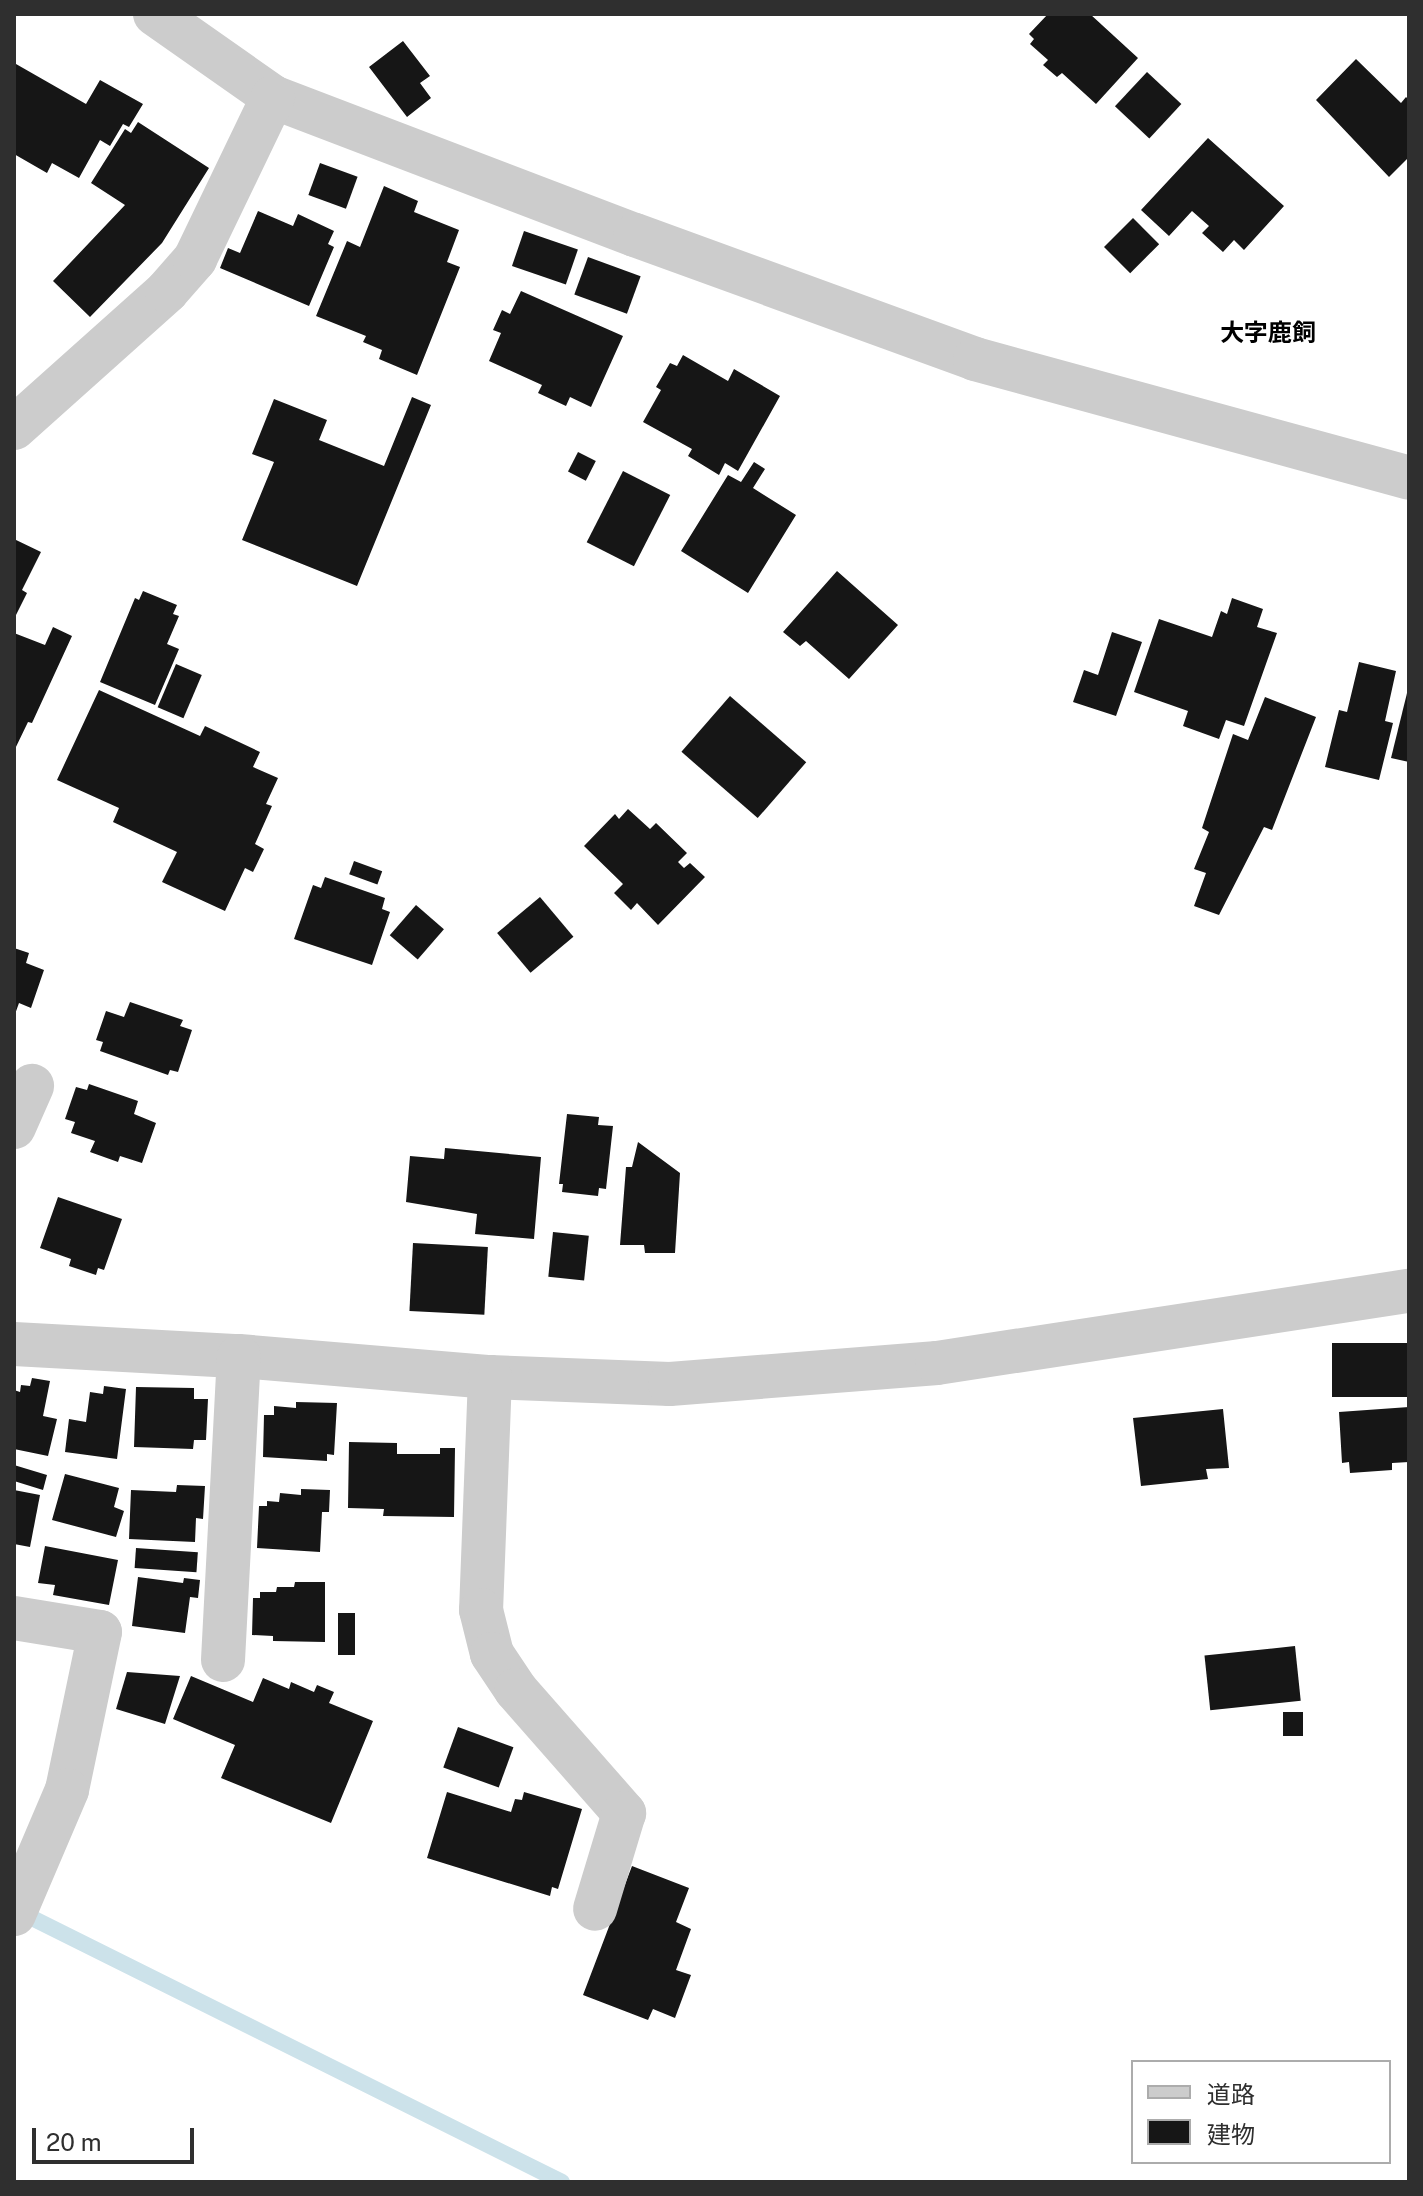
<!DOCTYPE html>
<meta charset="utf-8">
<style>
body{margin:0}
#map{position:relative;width:1423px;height:2196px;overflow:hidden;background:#fff;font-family:"Public Sans","Noto Sans JP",sans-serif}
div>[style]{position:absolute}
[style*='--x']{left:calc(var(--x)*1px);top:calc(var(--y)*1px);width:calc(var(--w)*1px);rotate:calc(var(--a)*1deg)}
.stream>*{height:16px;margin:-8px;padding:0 8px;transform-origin:8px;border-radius:8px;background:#cce2ea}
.building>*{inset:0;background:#161616;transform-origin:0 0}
.minor>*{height:44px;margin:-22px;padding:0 22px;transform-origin:22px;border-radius:22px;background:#ccc}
span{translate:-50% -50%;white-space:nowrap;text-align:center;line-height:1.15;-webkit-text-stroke:8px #fff;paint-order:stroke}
.quarter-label{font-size:24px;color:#000;font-weight:700}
.frame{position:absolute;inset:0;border:16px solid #2f2f2f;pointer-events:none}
.legend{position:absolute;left:1131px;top:2060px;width:260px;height:104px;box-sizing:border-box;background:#fff;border:2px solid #acacac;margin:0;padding:10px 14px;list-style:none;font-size:24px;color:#2f2f2f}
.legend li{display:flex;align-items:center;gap:16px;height:40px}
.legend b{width:40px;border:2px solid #acacac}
.scale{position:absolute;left:32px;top:2128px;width:162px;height:36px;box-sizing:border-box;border:4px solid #2f2f2f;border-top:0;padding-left:10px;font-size:24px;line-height:28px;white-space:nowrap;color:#2f2f2f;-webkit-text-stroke:6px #fff;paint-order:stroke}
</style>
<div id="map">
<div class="stream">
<i style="--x:16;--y:1910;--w:610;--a:26.48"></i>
</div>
<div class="building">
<i style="clip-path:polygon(1048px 14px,1090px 14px,1138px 58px,1096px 104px,1062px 73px,1057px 77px,1043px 65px,1048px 60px,1030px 44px,1034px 39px,1029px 34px)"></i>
<i style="clip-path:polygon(403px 41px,430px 76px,420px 83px,431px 98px,407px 117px,369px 67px)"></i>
<i style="clip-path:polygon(1356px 59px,1401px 103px,1406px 97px,1409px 100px,1409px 157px,1389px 177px,1316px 100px)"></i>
<i style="clip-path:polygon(16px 64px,86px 104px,100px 80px,143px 104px,129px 127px,123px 124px,110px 146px,100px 140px,79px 178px,52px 163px,47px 173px,14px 154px)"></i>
<i style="left:1147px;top:72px;width:47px;height:47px;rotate:43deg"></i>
<i style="clip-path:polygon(138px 122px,209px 168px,162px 243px,90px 317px,53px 281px,125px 205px,91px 183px,125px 129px,131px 133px)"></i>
<i style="clip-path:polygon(1208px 138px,1284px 206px,1244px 250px,1234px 240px,1223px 252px,1202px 233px,1209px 226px,1192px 211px,1169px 236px,1141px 210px)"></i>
<i style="left:320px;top:163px;width:40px;height:34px;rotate:20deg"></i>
<i style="clip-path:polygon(384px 186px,418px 201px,414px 212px,459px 230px,447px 262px,460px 267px,417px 375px,379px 359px,382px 350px,363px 342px,366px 336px,316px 316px,347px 241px,360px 247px)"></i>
<i style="clip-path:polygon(258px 211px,293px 226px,298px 214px,334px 231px,328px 244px,334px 247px,309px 306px,220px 268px,228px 248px,240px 253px)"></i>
<i style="left:1133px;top:218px;width:37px;height:41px;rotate:45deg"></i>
<i style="left:524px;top:231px;width:57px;height:37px;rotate:19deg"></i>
<i style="left:588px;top:257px;width:56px;height:40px;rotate:20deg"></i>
<i style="clip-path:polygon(521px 291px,623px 336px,591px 407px,570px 397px,566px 406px,538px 393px,542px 385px,489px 361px,501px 333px,493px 330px,502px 310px,510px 314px)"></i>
<i style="clip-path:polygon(683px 355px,728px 381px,734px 369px,780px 396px,738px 471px,725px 463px,719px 475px,688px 456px,692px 449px,643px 422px,661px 390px,656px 387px,670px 363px,677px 366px)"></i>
<i style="clip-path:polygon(412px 397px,431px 405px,357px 586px,242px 540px,274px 462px,252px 454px,274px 399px,327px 420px,319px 440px,384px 466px)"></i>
<i style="left:578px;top:452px;width:20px;height:22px;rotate:27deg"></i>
<i style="clip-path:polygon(754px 462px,765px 469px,753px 488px,796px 515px,748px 593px,681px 551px,728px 475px,741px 482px)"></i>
<i style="left:623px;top:471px;width:53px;height:80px;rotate:27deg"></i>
<i style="clip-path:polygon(14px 539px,41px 552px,22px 590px,27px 593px,14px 619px)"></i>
<i style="clip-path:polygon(837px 571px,898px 625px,849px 679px,806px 641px,800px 646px,783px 632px)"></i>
<i style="clip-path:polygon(143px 591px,177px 605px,173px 614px,179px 616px,167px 644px,179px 649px,155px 705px,100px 682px,135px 598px,139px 600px)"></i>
<i style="clip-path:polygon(1232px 598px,1263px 609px,1257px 627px,1277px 633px,1244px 726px,1226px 720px,1219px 739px,1183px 726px,1188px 711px,1134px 692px,1159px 619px,1212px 637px,1221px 611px,1227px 614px)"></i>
<i style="clip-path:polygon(53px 627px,72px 636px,32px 723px,28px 722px,14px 751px,14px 633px,45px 645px)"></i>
<i style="clip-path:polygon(1112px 632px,1142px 642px,1116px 716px,1073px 702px,1084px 670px,1098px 675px)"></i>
<i style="clip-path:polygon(1359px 662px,1396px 671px,1385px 721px,1393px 723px,1379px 780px,1325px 767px,1339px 710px,1347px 712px)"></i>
<i style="left:176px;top:664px;width:28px;height:47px;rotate:23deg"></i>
<i style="clip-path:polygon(1409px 685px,1409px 762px,1391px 758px)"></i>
<i style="clip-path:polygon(99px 690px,200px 736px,205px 726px,260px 752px,253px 767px,278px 778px,266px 804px,272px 806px,255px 844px,264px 849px,253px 872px,245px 868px,225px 911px,162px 882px,177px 852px,113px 822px,119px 808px,57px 780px)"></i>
<i style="left:730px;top:696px;width:101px;height:74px;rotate:41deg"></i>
<i style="clip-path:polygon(1265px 697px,1316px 717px,1272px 830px,1264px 827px,1219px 915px,1194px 906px,1206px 873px,1194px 869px,1209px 832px,1202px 828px,1233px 734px,1248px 740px)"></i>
<i style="clip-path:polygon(628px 809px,650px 829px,656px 823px,687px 853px,678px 862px,684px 868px,690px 863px,705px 877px,658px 925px,637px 903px,631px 910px,614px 893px,623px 884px,584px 846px,615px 814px,619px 819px)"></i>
<i style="left:354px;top:861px;width:30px;height:14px;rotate:20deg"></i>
<i style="clip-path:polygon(325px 877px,385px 898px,382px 909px,390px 912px,372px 965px,294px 939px,313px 885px,321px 888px)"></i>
<i style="left:540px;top:897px;width:52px;height:56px;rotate:50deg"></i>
<i style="left:416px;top:905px;width:37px;height:40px;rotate:41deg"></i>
<i style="clip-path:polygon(14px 948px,29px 953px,26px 963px,44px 970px,31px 1008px,19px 1003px,14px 1017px)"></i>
<i style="clip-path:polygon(130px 1002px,183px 1020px,180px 1026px,192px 1030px,178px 1072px,170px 1070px,168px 1075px,100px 1051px,103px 1042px,96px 1040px,106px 1011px,124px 1017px)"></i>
<i style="clip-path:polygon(89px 1084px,138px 1101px,134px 1114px,156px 1123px,142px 1163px,120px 1156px,118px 1162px,90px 1152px,95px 1141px,71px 1133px,75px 1122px,65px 1119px,76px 1087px,87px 1090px)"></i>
<i style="clip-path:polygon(567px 1114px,599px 1117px,598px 1125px,613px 1126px,606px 1189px,599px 1188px,598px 1196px,562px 1192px,563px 1184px,559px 1184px)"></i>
<i style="clip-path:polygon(638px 1142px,680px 1173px,675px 1253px,645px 1253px,644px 1245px,620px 1245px,626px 1167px,632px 1167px)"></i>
<i style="clip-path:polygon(445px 1148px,541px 1157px,534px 1239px,475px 1234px,477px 1214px,406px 1202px,410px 1156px,444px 1159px)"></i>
<i style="clip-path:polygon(58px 1197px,122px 1219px,104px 1270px,98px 1268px,96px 1275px,69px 1266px,71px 1259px,40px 1248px)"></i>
<i style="left:553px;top:1232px;width:36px;height:45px;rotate:6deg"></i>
<i style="left:413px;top:1243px;width:75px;height:68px;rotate:3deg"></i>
<i style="left:1409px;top:1343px;width:54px;height:77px;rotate:90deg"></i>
<i style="clip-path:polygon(32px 1378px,50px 1381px,43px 1416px,57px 1419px,48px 1456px,14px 1449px,14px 1390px,20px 1392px,21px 1385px,30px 1386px)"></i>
<i style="clip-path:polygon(104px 1386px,126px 1389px,117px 1459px,65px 1452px,69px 1419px,86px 1422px,90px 1392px,103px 1394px)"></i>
<i style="clip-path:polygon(136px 1387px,194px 1388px,194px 1399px,208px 1399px,206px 1440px,194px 1440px,193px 1449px,134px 1447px)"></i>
<i style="clip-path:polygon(296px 1402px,337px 1403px,334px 1455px,327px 1454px,327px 1461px,263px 1457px,264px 1415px,274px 1415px,274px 1406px,296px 1408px)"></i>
<i style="clip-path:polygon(1409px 1407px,1409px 1462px,1392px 1463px,1392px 1470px,1350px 1473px,1349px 1462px,1342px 1463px,1339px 1412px)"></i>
<i style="clip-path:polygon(1223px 1409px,1229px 1468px,1206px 1469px,1208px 1479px,1141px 1486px,1133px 1418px)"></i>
<i style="clip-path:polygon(349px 1442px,397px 1443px,397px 1454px,440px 1454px,440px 1448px,455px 1448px,454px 1517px,383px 1516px,384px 1509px,348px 1508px)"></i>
<i style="clip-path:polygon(14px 1465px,47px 1475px,43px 1490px,14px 1481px)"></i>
<i style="clip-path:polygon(65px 1474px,119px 1488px,114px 1507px,124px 1511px,116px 1537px,52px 1520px)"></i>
<i style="clip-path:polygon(177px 1485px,205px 1486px,203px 1519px,196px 1518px,195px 1542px,129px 1539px,131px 1490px,176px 1492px)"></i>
<i style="clip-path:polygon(301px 1489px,330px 1490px,329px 1512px,322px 1512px,320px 1552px,257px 1548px,259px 1506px,267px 1506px,267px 1501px,279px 1502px,280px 1493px,301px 1495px)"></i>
<i style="clip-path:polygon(14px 1490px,40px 1495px,30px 1547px,14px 1544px)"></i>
<i style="clip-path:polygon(45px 1546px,118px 1560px,109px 1605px,53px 1595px,55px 1585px,38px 1583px)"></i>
<i style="left:136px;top:1548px;width:62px;height:20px;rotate:4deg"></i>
<i style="clip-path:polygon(138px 1577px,183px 1583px,184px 1578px,200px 1580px,198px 1598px,190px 1597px,185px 1633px,132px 1626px)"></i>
<i style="clip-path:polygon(295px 1582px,325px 1582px,325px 1642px,273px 1641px,273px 1636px,252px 1635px,253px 1598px,260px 1598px,260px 1592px,276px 1592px,277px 1587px,294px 1587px)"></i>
<i style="left:338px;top:1613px;width:17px;height:42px"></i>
<i style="left:1295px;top:1646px;width:55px;height:91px;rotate:84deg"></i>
<i style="clip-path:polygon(127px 1672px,180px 1676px,165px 1724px,116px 1709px)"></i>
<i style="clip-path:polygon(191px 1676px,253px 1702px,263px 1678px,289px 1689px,291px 1682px,314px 1692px,317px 1685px,334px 1692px,329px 1703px,373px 1721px,331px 1823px,221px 1778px,235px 1745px,173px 1719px)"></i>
<i style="left:1283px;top:1712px;width:20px;height:24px"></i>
<i style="left:458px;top:1727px;width:59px;height:43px;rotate:20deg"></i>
<i style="clip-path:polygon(447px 1792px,511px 1812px,515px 1799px,522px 1800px,524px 1792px,582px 1809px,558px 1889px,552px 1887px,550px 1896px,427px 1858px)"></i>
<i style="clip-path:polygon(632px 1866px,689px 1888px,676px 1922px,691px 1929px,676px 1970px,691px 1975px,675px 2018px,653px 2009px,648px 2020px,583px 1995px)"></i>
</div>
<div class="minor">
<i style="--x:155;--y:14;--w:144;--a:35.1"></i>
<i style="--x:273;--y:97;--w:387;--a:20.9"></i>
<i style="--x:635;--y:235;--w:362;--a:20"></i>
<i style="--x:975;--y:359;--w:450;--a:15.3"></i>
<i style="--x:14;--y:428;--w:205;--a:-41.8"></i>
<i style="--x:167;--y:291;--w:43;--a:-48.8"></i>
<i style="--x:195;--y:259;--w:180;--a:-64.3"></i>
<i style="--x:14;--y:1127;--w:45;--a:-66.3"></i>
<i style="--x:14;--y:1344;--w:225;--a:3.1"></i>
<i style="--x:239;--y:1356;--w:252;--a:4.8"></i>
<i style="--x:490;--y:1377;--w:180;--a:2.2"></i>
<i style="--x:670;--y:1384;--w:268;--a:-4.5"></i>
<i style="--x:937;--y:1363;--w:477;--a:-8.7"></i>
<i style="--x:490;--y:1377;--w:233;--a:92.2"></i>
<i style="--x:481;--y:1610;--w:45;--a:76"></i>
<i style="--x:492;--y:1654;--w:43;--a:56.3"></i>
<i style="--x:516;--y:1690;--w:164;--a:48.7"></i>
<i style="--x:624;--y:1813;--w:100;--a:106.8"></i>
<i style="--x:14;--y:1618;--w:87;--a:9.2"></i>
<i style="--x:100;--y:1632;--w:161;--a:101.8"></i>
<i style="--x:67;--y:1790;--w:135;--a:113.1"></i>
<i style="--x:223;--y:1660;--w:304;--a:-87"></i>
</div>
<div class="quarter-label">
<span style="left:1268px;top:333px">大字鹿飼</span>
</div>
<div class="frame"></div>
<ul class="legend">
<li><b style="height:10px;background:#ccc"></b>道路</li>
<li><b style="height:22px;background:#161616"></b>建物</li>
</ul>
<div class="scale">20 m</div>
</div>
